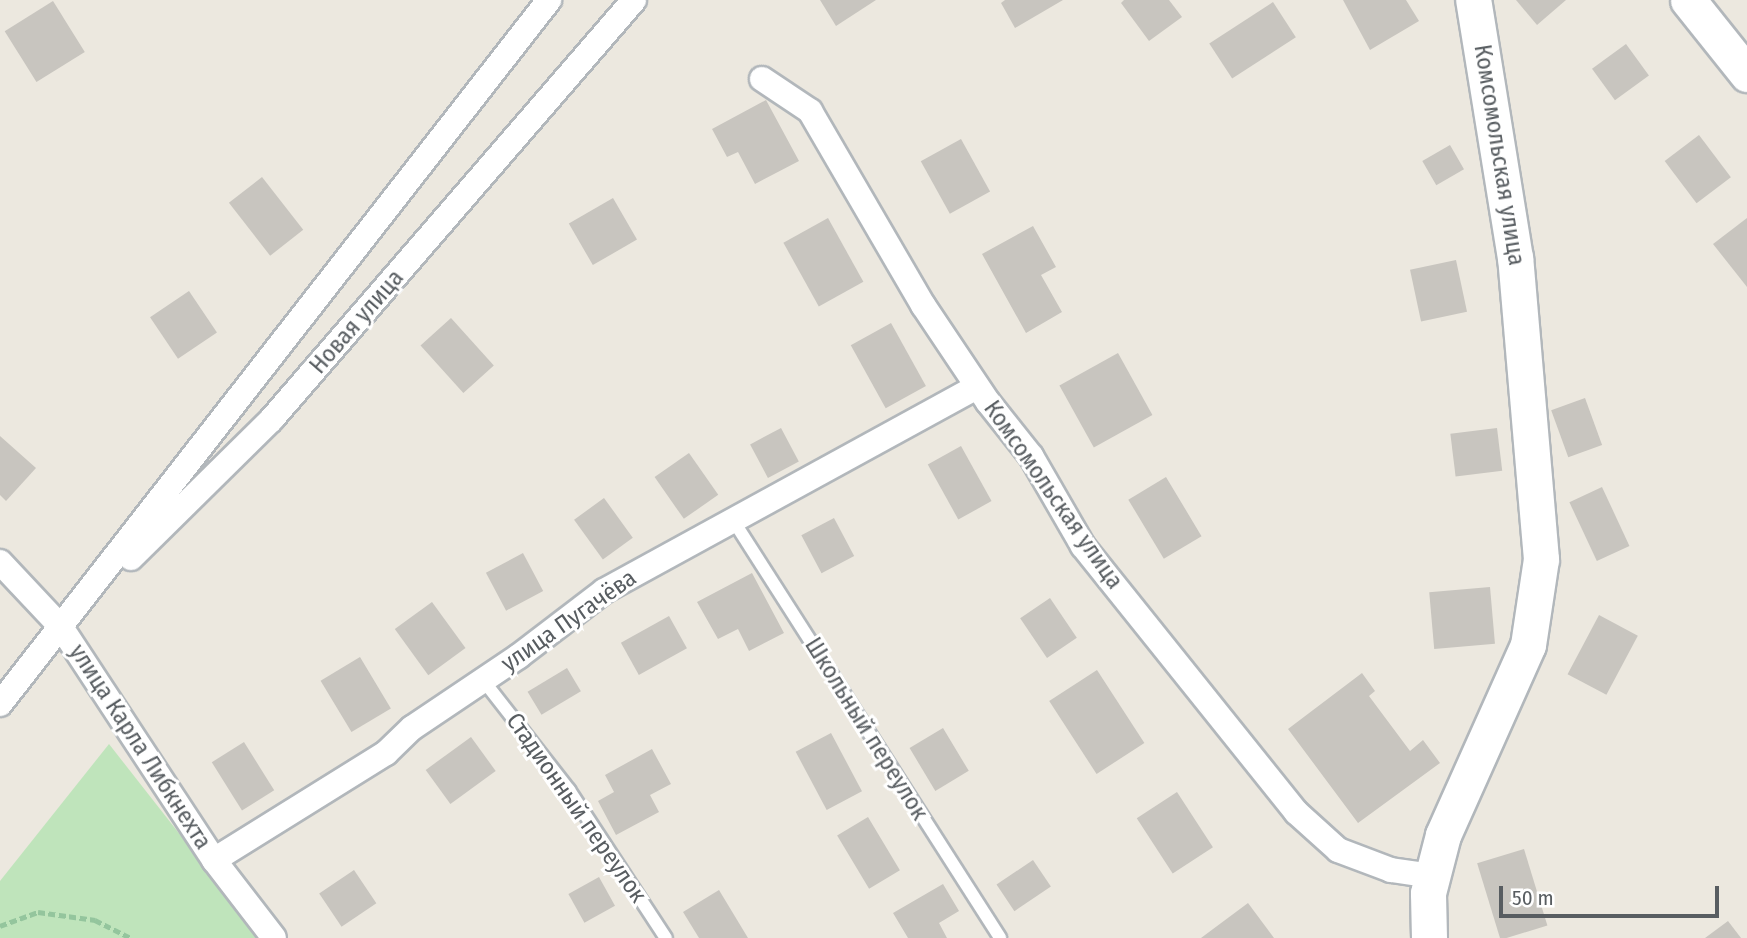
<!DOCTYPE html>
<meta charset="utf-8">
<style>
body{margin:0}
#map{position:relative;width:1747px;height:938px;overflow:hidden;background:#ece8df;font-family:"Fira Sans Condensed",sans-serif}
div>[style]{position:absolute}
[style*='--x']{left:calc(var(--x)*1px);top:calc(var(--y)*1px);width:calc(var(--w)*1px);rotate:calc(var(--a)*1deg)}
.green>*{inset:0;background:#bfe4bb}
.building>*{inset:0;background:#c8c5bf;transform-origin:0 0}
.path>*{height:4.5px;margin-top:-2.25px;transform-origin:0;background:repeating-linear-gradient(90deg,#94c59d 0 7px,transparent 0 10.5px)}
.roads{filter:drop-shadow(2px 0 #b2b7bb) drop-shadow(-2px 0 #b2b7bb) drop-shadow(0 2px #b2b7bb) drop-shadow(0 -2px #b2b7bb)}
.lane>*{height:12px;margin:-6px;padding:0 6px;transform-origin:6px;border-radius:6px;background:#fff}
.street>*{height:24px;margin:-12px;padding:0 12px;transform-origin:12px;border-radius:12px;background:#fff}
.secondary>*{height:35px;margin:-17.5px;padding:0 17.5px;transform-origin:17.5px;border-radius:17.5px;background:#fff}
span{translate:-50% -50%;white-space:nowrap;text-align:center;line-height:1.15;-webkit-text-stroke:6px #fff;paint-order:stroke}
.street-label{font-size:24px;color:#585d61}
.scale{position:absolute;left:1499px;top:886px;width:220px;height:32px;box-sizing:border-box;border:4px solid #585d61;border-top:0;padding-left:9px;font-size:21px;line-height:24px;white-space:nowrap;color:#585d61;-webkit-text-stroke:5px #fff;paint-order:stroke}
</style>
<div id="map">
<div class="green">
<i style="clip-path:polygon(109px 744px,261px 938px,0 938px,0 881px)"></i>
</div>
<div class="building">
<i style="clip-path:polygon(820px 0,876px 0,836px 26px)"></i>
<i style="clip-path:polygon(1005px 0,1063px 0,1015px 28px,1001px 3px)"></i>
<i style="clip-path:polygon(1124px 0,1169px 0,1182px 17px,1149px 41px,1121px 3px)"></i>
<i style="clip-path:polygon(1343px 0,1406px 0,1419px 21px,1370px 50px)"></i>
<i style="clip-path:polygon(1516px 0,1566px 0,1537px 25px)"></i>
<i style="left:53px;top:1px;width:60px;height:57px;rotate:58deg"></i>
<i style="left:1273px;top:2px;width:42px;height:76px;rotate:57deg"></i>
<i style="left:1626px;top:44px;width:39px;height:42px;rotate:54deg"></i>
<i style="clip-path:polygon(766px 100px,799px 161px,755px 184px,738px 152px,727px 157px,712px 129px)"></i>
<i style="left:1699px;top:135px;width:53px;height:43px;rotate:53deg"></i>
<i style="left:961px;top:139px;width:60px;height:46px;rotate:61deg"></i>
<i style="left:1450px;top:145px;width:28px;height:32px;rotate:60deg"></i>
<i style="left:262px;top:177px;width:67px;height:42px;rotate:52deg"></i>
<i style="left:613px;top:198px;width:48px;height:51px;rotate:60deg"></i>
<i style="left:828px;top:218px;width:73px;height:51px;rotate:61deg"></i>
<i style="clip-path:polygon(1747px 218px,1747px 287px,1713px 244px)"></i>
<i style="clip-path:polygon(1033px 226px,1056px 267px,1041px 275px,1062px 312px,1026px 333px,982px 254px)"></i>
<i style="left:1456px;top:260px;width:53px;height:47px;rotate:78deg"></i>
<i style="left:189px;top:291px;width:50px;height:47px;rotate:56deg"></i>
<i style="left:451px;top:318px;width:64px;height:41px;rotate:48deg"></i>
<i style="left:891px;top:323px;width:72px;height:46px;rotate:61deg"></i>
<i style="left:1118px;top:353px;width:71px;height:67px;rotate:61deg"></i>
<i style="left:1585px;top:398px;width:50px;height:36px;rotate:70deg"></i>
<i style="left:781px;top:428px;width:38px;height:35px;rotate:62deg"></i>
<i style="left:1497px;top:428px;width:43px;height:47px;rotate:83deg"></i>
<i style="clip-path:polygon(0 436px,36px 468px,6px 501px,0 495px)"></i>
<i style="left:961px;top:446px;width:63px;height:38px;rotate:61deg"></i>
<i style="left:689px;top:453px;width:51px;height:42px;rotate:55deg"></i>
<i style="left:1166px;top:477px;width:69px;height:44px;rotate:59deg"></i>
<i style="left:1602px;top:487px;width:65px;height:36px;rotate:65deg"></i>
<i style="left:604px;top:498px;width:49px;height:37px;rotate:54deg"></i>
<i style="left:834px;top:518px;width:43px;height:37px;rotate:62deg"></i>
<i style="left:523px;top:553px;width:43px;height:42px;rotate:62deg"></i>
<i style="clip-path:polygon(752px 573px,784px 633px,749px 651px,738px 629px,718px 639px,697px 602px)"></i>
<i style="left:1490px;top:587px;width:57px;height:61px;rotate:85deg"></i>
<i style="left:1050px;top:598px;width:48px;height:36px;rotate:56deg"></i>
<i style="left:432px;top:602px;width:57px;height:46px;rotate:54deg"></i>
<i style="left:1599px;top:615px;width:44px;height:67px;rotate:28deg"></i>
<i style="left:669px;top:616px;width:37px;height:55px;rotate:61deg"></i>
<i style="left:360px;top:657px;width:60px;height:46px;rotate:59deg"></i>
<i style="left:567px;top:668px;width:27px;height:46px;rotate:59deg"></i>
<i style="left:1097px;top:670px;width:87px;height:57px;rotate:57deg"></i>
<i style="clip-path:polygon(1362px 673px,1375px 691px,1369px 696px,1410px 751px,1423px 740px,1440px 763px,1358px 823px,1288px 729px)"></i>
<i style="left:943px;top:728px;width:50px;height:39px;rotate:59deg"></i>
<i style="left:831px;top:733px;width:66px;height:40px;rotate:62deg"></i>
<i style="left:471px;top:737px;width:42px;height:56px;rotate:54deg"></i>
<i style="left:244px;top:742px;width:57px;height:38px;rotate:58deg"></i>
<i style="clip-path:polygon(652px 749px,671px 784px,650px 795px,659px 812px,616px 835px,598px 801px,614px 792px,605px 775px)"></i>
<i style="left:1177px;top:792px;width:66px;height:48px;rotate:57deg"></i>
<i style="left:868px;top:817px;width:62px;height:36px;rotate:59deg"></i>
<i style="left:1524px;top:849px;width:80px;height:49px;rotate:73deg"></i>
<i style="left:1033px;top:860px;width:32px;height:44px;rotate:56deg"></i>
<i style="left:354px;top:870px;width:40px;height:42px;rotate:56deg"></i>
<i style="left:599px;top:877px;width:33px;height:35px;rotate:61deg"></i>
<i style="clip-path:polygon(943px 884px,959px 911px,939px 923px,947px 938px,908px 938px,893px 913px)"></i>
<i style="clip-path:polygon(719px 890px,748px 938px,699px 938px,683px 912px)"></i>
<i style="clip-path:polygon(1248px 903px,1274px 938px,1201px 938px)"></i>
<i style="clip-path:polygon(1728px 921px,1741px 938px,1705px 938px)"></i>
</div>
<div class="path">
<i style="--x:0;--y:926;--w:40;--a:-20.2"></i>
<i style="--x:38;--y:912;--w:58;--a:8"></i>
<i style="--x:95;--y:920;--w:40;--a:26.6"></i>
</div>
<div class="roads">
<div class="lane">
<i style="--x:733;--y:520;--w:496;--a:57.4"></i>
<i style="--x:483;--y:680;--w:140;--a:52"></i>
<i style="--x:569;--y:790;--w:177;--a:56.8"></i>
</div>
<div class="street">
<i style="--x:762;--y:79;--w:58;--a:33.7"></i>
<i style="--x:810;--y:111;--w:225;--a:59.8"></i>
<i style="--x:923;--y:305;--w:117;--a:56.2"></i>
<i style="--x:988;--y:402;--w:69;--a:51.5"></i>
<i style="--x:1031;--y:456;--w:104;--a:60"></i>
<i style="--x:1083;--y:546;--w:341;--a:51.3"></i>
<i style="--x:1296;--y:812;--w:57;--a:42.1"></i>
<i style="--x:1338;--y:850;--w:57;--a:20.7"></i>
<i style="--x:1391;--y:870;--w:41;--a:8.3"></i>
<i style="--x:131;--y:558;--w:197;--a:-44.6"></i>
<i style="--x:271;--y:420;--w:555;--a:-49.16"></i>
<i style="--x:0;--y:562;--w:89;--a:46.8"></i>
<i style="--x:61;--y:627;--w:279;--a:56.7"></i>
<i style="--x:214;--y:860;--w:98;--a:52.4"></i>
<i style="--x:0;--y:704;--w:893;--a:-52.05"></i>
<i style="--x:214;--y:860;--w:203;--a:-31.9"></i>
<i style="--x:386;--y:753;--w:36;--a:-44"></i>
<i style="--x:412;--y:728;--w:129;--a:-33.9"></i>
<i style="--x:519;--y:656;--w:107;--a:-37.4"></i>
<i style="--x:604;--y:591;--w:425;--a:-28.7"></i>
</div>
<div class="secondary">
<i style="--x:1688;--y:0;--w:95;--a:51.4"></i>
<i style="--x:1429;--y:938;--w:45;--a:-91.3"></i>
<i style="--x:1428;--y:893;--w:60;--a:-75.5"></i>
<i style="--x:1443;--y:835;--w:208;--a:-65.9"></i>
<i style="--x:1528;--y:645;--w:87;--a:-81.4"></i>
<i style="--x:1541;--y:559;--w:302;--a:-94.9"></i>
<i style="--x:1515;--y:258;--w:261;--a:-99.2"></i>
</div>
</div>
<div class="street-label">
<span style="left:1499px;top:155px;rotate:81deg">Комсомольская улица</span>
<span style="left:357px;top:322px;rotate:-49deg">Новая улица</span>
<span style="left:1053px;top:495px;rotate:55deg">Комсомольская улица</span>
<span style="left:569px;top:621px;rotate:-35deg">улица Пугачёва</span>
<span style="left:866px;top:729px;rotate:58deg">Школьный переулок</span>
<span style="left:140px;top:747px;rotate:57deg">улица Карла Либкнехта</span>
<span style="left:576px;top:808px;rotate:55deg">Стадионный переулок</span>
</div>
<div class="scale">50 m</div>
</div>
